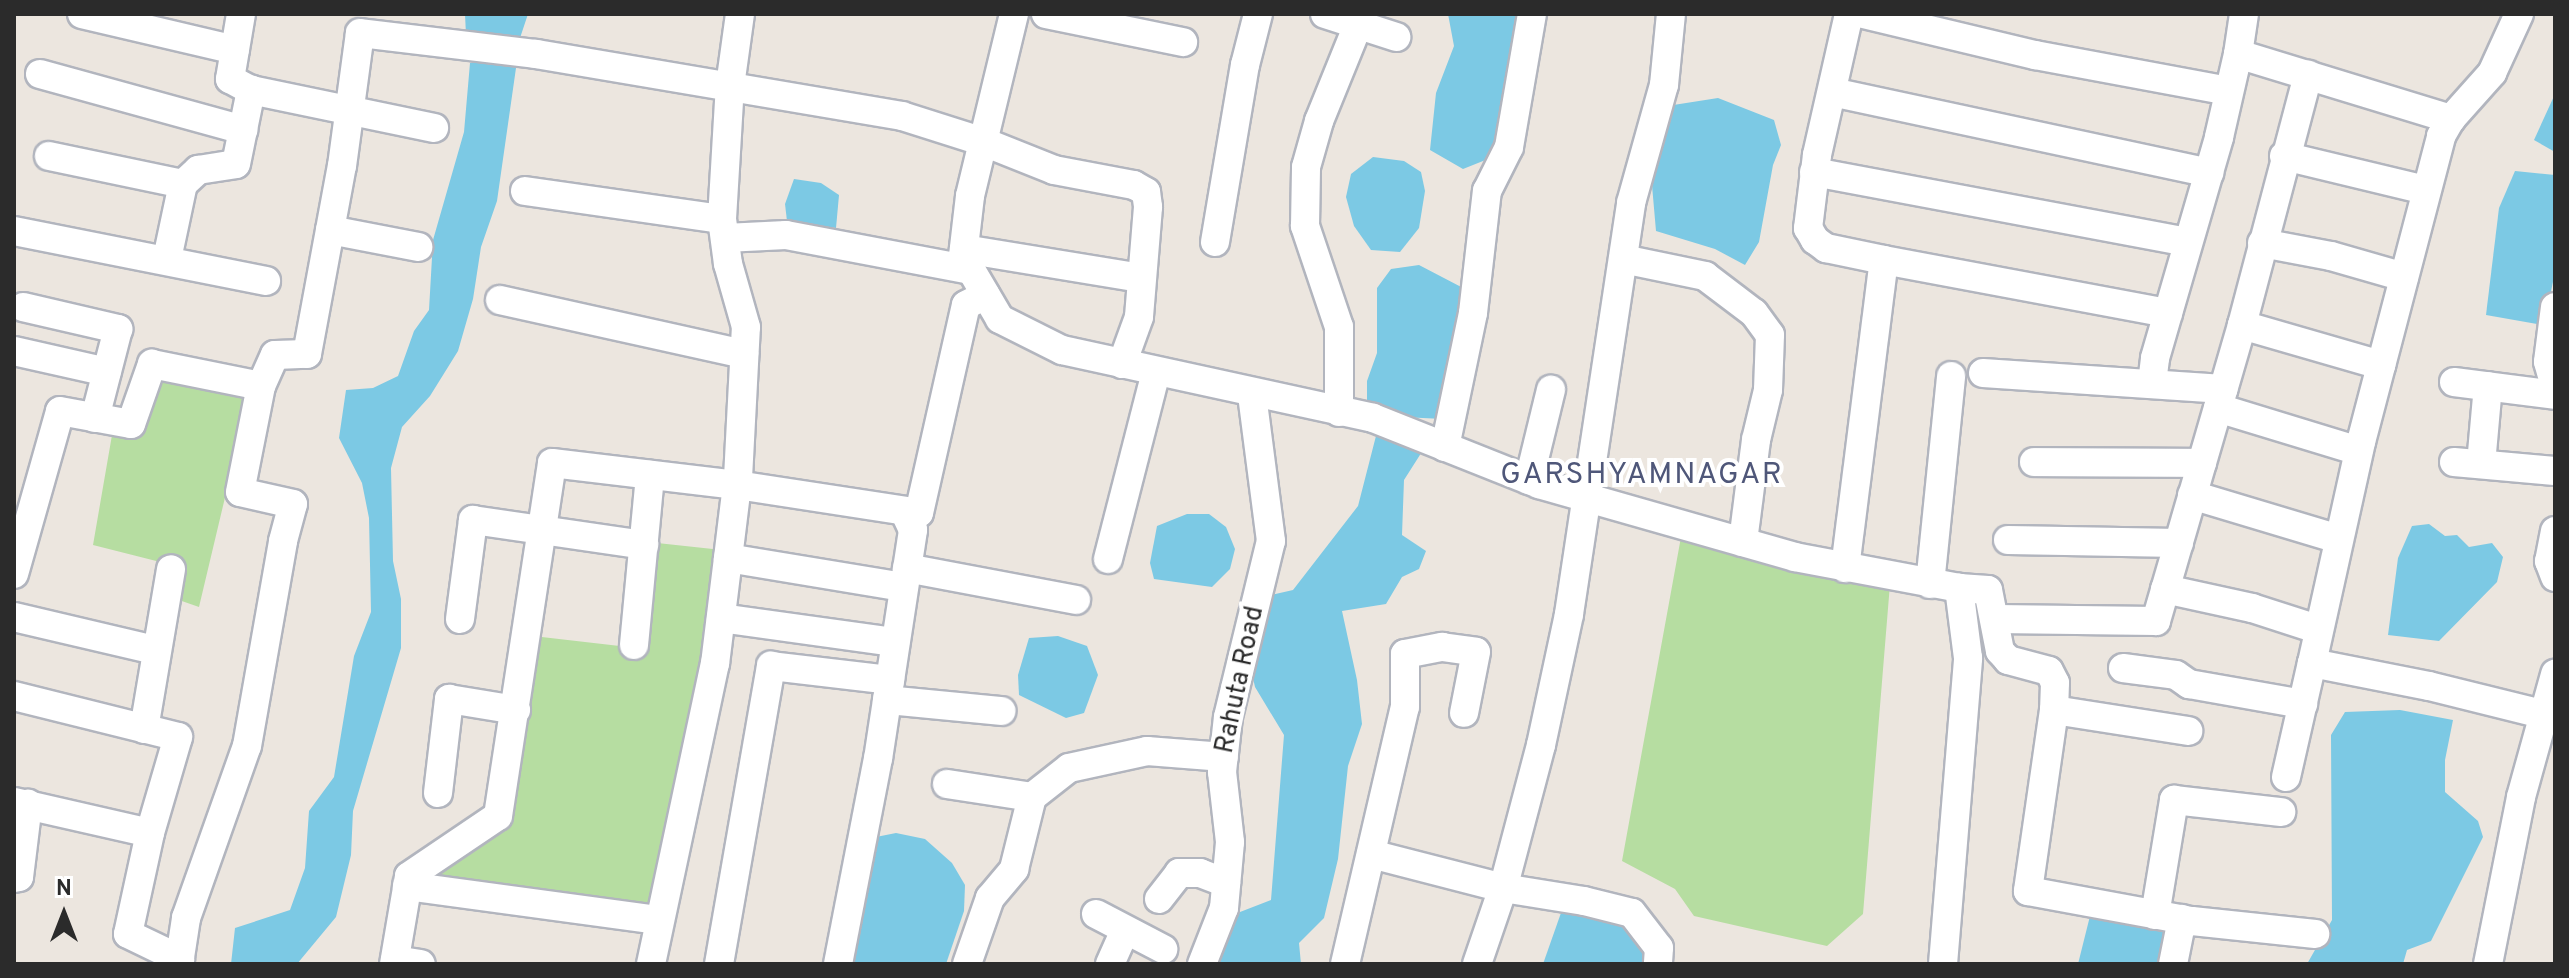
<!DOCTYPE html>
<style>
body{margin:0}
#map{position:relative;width:2569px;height:978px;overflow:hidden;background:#ece6df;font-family:Overpass,sans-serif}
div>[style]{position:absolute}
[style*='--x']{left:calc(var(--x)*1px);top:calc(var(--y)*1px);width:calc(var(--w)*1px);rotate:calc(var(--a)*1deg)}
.green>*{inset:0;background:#b6dda1}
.water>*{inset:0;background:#7cc9e4}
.roads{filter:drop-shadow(2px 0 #b2b5be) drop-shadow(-2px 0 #b2b5be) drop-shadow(0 2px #b2b5be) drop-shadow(0 -2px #b2b5be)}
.minor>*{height:28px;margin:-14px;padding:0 14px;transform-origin:14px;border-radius:14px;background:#fff}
span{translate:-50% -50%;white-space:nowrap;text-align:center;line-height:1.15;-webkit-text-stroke:8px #fff;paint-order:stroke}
.street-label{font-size:26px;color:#2b2b2b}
.quarter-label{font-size:30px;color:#4f5779;letter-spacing:2px}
.frame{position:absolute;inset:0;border:16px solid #2b2b2b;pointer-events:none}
.north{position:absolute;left:24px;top:874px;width:80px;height:80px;-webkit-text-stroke:6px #fff;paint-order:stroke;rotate:0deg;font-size:22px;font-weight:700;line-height:32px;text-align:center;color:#2b2b2b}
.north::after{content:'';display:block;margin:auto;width:28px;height:36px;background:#2b2b2b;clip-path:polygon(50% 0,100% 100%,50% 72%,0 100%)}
</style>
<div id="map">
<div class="green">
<i style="clip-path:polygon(160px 372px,251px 388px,199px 607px,176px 599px,176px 566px,93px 545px,112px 435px,136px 430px)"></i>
<i style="clip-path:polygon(1681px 537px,1890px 584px,1863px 914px,1827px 946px,1694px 916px,1675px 889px,1622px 861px)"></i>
<i style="clip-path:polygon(648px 542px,722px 550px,714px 640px,649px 911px,425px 881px,504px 818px,533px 636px,637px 648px)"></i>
</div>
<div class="water">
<i style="clip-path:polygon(465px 14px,528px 14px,518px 44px,466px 35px)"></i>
<i style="clip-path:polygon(1448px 14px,1525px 14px,1500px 140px,1488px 159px,1463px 169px,1430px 150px,1436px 93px,1454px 46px)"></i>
<i style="clip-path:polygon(517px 61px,497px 201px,481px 247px,473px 299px,458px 351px,430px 396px,402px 427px,391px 468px,393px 561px,401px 599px,401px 648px,353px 811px,351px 855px,336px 917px,297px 964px,231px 964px,235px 928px,290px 910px,305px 868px,309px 811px,334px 777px,354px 656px,371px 612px,369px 518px,362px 483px,339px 438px,346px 390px,373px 388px,398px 376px,414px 331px,429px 310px,433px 240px,464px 132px,470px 63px)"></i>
<i style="clip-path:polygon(2555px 94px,2555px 152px,2534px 140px)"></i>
<i style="clip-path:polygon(1718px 98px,1774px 120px,1781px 145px,1773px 165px,1759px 242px,1745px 265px,1715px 249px,1656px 231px,1651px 174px,1661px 148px,1667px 106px)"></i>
<i style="clip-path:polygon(1373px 157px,1404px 161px,1421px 172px,1425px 191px,1419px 228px,1400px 252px,1371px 250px,1354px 226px,1346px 197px,1351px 174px)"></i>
<i style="clip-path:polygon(2515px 171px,2555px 175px,2555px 272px,2548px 306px,2537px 324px,2486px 315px,2499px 208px)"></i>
<i style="clip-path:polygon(794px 179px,821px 183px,839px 195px,836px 228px,787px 221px,785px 204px)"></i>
<i style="clip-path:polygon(1419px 265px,1465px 289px,1443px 419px,1402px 417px,1367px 403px,1367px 381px,1377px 353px,1377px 288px,1391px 269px)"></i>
<i style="clip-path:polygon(1377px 432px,1425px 447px,1404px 480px,1402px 535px,1426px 551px,1419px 569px,1402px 577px,1386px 604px,1342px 611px,1357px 680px,1362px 724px,1348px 766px,1338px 859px,1324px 918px,1299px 943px,1301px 964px,1209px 964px,1240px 912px,1271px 900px,1284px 735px,1255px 687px,1250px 665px,1267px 596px,1293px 590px,1358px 506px)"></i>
<i style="clip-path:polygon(1187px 514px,1209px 514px,1226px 527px,1235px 549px,1230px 569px,1212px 587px,1154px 579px,1150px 563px,1157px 526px)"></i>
<i style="clip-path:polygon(2429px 524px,2445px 536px,2457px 535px,2469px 547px,2492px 543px,2503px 557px,2497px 582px,2439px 641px,2388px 635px,2398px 558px,2412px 526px)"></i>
<i style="clip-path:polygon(1058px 636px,1087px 646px,1098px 675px,1084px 713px,1066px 718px,1019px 695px,1018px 675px,1029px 638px)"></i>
<i style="clip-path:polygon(2400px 710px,2453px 720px,2445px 760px,2445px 792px,2478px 821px,2483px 837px,2431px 941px,2407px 950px,2403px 964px,2307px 964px,2332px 920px,2331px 735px,2345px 712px)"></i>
<i style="clip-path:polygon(896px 833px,925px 839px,952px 863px,965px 885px,964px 911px,946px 964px,850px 964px,876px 837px)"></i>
<i style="clip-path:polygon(1562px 910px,1595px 910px,1634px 928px,1650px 946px,1650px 964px,1543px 964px)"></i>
<i style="clip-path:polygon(2090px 916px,2172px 927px,2163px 964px,2078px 964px)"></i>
</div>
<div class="roads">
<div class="minor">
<i style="--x:82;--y:14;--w:157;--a:13.2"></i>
<i style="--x:241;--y:14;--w:66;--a:99.6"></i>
<i style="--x:230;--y:79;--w:24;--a:28"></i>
<i style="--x:251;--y:90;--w:187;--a:11.7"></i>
<i style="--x:1014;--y:14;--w:187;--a:103.6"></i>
<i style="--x:970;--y:196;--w:60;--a:96.7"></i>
<i style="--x:963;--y:256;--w:73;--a:59.6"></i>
<i style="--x:1000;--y:319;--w:69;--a:26.6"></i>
<i style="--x:1062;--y:350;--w:318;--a:12.3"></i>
<i style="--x:1373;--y:418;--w:179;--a:21.7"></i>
<i style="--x:1539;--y:484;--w:266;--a:15.9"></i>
<i style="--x:1795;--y:557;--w:167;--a:10.7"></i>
<i style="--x:1046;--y:14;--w:140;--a:11.6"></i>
<i style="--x:1325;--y:14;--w:75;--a:17.9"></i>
<i style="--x:1849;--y:14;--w:145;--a:102.8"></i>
<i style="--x:1817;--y:155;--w:74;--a:97"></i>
<i style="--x:1808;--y:228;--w:14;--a:60"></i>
<i style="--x:1815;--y:240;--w:14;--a:36"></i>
<i style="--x:1826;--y:248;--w:59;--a:11.7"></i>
<i style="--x:1884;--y:260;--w:289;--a:10.6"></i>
<i style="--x:1863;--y:14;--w:177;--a:13.4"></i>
<i style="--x:2035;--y:55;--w:197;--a:10.5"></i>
<i style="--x:2244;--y:14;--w:40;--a:98.5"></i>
<i style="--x:2238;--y:54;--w:223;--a:17"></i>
<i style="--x:40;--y:74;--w:211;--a:15.4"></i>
<i style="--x:1832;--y:92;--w:386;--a:12.1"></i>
<i style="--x:49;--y:156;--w:137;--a:11.8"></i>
<i style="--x:2284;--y:156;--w:146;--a:13.5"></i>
<i style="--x:1814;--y:172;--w:380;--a:10.6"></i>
<i style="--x:525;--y:191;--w:199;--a:8.1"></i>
<i style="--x:330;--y:230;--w:90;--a:10.9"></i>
<i style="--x:14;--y:231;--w:257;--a:11.2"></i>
<i style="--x:725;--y:238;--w:61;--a:-2.8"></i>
<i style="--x:786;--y:235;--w:188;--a:10.7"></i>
<i style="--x:1215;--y:242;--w:180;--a:-80.4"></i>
<i style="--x:1245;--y:65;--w:53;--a:-75.7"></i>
<i style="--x:2262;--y:243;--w:70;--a:10.7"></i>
<i style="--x:2331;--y:256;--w:76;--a:16"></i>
<i style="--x:964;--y:249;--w:180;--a:9.3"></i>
<i style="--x:167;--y:259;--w:77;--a:-78"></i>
<i style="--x:183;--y:184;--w:21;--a:-43"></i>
<i style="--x:198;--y:170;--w:38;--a:-9"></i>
<i style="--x:236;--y:164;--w:76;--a:-78.5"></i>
<i style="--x:1623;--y:259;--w:84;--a:11.7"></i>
<i style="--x:1705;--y:276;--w:61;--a:37.1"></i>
<i style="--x:1754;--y:313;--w:27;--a:54"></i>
<i style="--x:1770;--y:335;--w:55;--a:92.1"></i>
<i style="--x:1768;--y:390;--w:51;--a:103.5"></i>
<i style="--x:1756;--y:440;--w:103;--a:97.3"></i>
<i style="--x:500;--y:300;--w:250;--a:12.5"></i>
<i style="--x:23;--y:307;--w:98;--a:13"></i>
<i style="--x:118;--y:329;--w:92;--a:104.5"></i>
<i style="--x:2555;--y:307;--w:55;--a:97.3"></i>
<i style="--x:2548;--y:362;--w:26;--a:74"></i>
<i style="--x:2242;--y:325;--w:145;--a:16.1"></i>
<i style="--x:14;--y:351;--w:95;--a:12.7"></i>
<i style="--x:1983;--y:373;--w:241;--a:3.8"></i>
<i style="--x:2454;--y:382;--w:102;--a:7.3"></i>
<i style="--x:2152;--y:383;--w:25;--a:-83"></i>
<i style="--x:2155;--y:358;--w:230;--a:-73.8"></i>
<i style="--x:2219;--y:137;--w:85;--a:-77.1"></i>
<i style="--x:2218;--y:408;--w:147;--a:17"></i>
<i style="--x:1339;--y:412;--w:85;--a:-90"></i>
<i style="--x:1339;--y:327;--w:107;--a:-108.6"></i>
<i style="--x:1305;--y:226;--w:59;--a:-89"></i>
<i style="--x:1306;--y:167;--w:48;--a:-74.2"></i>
<i style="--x:1319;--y:121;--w:104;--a:-67.9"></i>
<i style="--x:1445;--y:447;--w:137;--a:-78.2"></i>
<i style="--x:1473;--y:313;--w:123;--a:-83.5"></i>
<i style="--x:1487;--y:191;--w:49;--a:-63.4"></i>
<i style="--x:1509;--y:147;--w:135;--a:-80.2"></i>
<i style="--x:2034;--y:462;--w:168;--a:0.3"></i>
<i style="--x:2454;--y:462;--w:101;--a:5.1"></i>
<i style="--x:2481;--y:464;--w:78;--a:-84.9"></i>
<i style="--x:1529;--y:480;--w:93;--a:-76.3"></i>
<i style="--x:2192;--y:495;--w:153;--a:16.7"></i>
<i style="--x:2555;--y:531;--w:31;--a:101"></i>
<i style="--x:2549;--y:561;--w:17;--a:69"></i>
<i style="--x:2008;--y:540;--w:171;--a:1"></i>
<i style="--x:728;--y:558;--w:178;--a:9.4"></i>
<i style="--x:1108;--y:559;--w:193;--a:-75.6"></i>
<i style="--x:907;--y:568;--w:172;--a:10.7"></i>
<i style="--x:1845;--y:568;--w:310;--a:-82.8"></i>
<i style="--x:14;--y:574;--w:169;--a:-74.2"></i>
<i style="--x:60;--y:411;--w:72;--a:10.4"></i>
<i style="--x:131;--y:424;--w:64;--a:-70.7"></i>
<i style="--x:152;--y:364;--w:111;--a:11.4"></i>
<i style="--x:1930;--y:584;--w:209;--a:-84.2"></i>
<i style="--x:2165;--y:589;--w:89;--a:12.3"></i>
<i style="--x:2252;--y:608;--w:68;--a:17.9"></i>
<i style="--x:14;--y:617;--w:145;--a:13.2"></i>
<i style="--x:721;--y:618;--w:176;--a:7.9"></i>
<i style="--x:460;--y:619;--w:100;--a:-82.5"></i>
<i style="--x:473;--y:520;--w:173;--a:8.3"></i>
<i style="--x:1996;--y:619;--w:160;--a:0.7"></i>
<i style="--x:2156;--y:621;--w:308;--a:-73.8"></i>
<i style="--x:2242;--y:325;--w:259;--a:-75.2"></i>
<i style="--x:634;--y:645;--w:171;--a:-84.6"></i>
<i style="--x:2312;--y:663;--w:226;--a:-77.5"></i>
<i style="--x:2361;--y:442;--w:316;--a:-75.3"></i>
<i style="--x:2441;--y:136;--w:20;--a:-60"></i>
<i style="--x:2451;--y:119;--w:62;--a:-48.3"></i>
<i style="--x:2492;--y:73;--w:65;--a:-65.4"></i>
<i style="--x:2123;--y:668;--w:53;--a:7.5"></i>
<i style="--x:2176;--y:675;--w:16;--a:35"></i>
<i style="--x:2189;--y:684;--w:116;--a:10"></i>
<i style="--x:14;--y:696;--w:169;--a:14"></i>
<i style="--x:178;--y:737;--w:100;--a:106.3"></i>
<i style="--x:150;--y:833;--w:103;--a:102.3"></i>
<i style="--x:128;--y:934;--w:58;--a:25.7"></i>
<i style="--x:887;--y:700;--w:115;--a:5.5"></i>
<i style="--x:2054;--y:710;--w:136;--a:8.9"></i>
<i style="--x:144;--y:729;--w:162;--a:-80.4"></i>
<i style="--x:2286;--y:777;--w:117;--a:-77.2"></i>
<i style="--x:2312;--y:663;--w:119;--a:11.1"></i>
<i style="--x:2429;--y:686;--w:121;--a:13.9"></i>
<i style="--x:947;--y:784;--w:86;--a:8.7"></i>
<i style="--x:438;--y:793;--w:95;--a:-83.3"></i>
<i style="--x:449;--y:699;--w:68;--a:9.3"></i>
<i style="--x:14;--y:802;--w:139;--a:12.8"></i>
<i style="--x:1371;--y:854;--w:136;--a:14.4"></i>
<i style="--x:1503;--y:888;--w:82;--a:9.1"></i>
<i style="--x:1584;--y:901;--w:49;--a:14"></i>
<i style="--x:1632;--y:913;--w:44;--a:52.4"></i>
<i style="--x:1659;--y:948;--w:16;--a:94"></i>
<i style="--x:14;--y:878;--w:5;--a:-11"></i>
<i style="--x:19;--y:877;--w:74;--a:-83"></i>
<i style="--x:407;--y:886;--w:253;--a:7.7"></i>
<i style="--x:1159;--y:899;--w:33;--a:-52"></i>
<i style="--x:1179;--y:873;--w:21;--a:0"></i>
<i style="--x:1200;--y:873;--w:28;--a:21"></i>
<i style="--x:1096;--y:914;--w:76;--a:27.6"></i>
<i style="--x:2155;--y:915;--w:117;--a:-80.6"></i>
<i style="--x:2174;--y:800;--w:108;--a:6.4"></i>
<i style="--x:395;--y:960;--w:26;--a:9"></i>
<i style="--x:179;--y:964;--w:47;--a:-81.3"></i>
<i style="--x:186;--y:918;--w:182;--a:-70.5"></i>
<i style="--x:247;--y:746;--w:208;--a:-80"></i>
<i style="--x:283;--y:541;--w:38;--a:-75"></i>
<i style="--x:293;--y:504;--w:54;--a:-167.2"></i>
<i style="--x:240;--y:492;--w:108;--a:-78.8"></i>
<i style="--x:261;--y:386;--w:34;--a:-66"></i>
<i style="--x:275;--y:355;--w:32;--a:-2"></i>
<i style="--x:307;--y:354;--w:191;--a:-79.5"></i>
<i style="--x:342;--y:166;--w:134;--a:-82.3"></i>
<i style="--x:360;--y:33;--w:177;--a:6.8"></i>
<i style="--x:536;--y:54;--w:371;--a:9.6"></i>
<i style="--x:902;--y:116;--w:86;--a:17.6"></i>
<i style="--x:984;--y:142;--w:75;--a:21.8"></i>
<i style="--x:1054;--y:170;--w:81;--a:10.6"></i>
<i style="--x:1134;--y:185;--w:14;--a:30"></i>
<i style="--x:1146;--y:192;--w:15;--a:82"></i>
<i style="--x:1148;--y:207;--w:110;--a:94.7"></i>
<i style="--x:1139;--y:317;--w:50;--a:109.9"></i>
<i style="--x:394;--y:964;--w:89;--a:-80.3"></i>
<i style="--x:409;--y:876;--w:107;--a:-34"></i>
<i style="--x:498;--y:816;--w:357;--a:-81.3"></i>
<i style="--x:552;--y:463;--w:186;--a:6.8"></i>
<i style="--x:737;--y:485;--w:184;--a:8.7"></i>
<i style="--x:919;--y:513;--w:213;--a:-77.3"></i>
<i style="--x:966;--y:305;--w:22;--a:-27"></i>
<i style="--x:651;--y:964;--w:307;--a:-78"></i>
<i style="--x:715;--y:664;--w:187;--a:-83"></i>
<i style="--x:738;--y:478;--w:151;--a:-87"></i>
<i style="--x:746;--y:327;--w:66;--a:-105.9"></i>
<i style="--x:728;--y:264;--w:45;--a:-97.6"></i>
<i style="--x:722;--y:219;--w:133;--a:-86.6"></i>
<i style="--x:730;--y:86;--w:73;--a:-82.1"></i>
<i style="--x:719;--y:964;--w:303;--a:-80.1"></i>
<i style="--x:771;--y:666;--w:120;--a:6.7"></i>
<i style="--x:838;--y:964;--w:209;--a:-79"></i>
<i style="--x:878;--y:759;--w:232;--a:-81.3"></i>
<i style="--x:913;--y:530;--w:21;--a:-115"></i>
<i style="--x:967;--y:964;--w:70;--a:-70.8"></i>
<i style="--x:990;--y:898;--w:38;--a:-50"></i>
<i style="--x:1014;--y:869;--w:74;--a:-76"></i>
<i style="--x:1032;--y:797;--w:47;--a:-38.1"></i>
<i style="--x:1069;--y:768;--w:80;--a:-12.3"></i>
<i style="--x:1147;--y:751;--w:77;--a:4.5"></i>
<i style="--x:1110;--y:964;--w:37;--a:-66"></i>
<i style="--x:1202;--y:964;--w:60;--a:-68.6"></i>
<i style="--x:1224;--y:908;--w:66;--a:-84.8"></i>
<i style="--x:1230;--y:842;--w:70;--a:-96.5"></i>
<i style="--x:1222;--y:772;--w:55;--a:-83.8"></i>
<i style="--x:1228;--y:717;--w:181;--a:-76.3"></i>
<i style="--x:1271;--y:541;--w:147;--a:-97.4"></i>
<i style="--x:1345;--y:964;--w:264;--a:-76.9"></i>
<i style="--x:1405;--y:707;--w:53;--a:-90"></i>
<i style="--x:1405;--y:654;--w:38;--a:-11"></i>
<i style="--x:1442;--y:647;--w:34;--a:8"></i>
<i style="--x:1476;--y:652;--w:62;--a:101.1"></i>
<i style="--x:1477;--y:964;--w:83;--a:-71.1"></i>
<i style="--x:1504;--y:885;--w:145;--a:-75.2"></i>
<i style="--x:1541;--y:745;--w:134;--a:-77.9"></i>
<i style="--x:1569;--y:614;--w:416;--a:-81.4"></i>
<i style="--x:1631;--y:203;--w:123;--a:-74.4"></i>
<i style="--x:1664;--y:85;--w:71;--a:-84.4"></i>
<i style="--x:1943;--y:964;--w:307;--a:-85.3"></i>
<i style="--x:1968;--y:658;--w:71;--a:-97.3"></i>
<i style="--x:1959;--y:588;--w:29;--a:4"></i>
<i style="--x:1988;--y:590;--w:62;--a:78.9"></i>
<i style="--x:2000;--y:651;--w:12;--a:48"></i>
<i style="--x:2008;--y:660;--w:42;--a:15"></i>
<i style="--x:2049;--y:671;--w:13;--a:63"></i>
<i style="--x:2055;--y:683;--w:27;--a:92"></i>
<i style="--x:2054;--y:710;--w:183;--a:98.2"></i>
<i style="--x:2028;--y:891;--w:167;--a:10.4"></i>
<i style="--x:2192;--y:921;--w:124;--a:6"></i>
<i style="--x:2173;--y:964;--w:46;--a:-78.7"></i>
<i style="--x:2488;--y:964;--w:170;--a:-78.8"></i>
<i style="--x:2521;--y:797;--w:128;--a:-74.5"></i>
</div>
</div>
<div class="street-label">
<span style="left:1241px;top:680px;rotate:-78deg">Rahuta Road</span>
</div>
<div class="quarter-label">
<span style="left:1642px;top:476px">GARSHYAMNAGAR</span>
</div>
<div class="frame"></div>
<div class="north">N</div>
</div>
